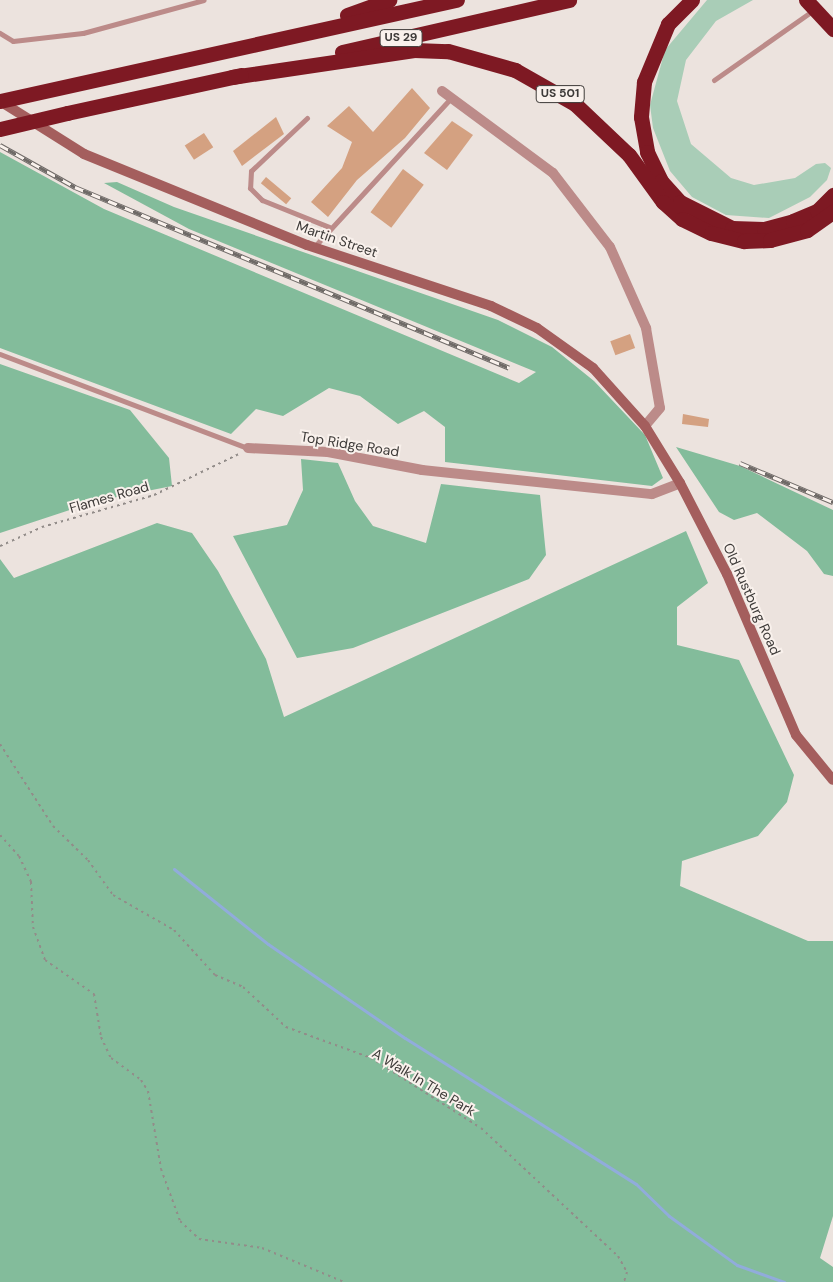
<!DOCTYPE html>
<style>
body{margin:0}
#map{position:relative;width:833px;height:1282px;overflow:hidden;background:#ece3de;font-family:"DM Sans",sans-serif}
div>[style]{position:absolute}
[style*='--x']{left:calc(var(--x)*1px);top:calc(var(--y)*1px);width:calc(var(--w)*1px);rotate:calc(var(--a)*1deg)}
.green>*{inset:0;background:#a9cdb7}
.forest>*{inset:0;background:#83bc9b}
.stream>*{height:3px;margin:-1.5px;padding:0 1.5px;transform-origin:1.5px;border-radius:1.5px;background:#91acdb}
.building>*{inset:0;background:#d4a181;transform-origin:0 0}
.path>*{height:2px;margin-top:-1px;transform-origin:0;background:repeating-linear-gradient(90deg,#928c89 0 2.5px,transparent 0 6.5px)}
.lane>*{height:5px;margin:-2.5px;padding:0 2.5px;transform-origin:2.5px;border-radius:2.5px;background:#bc8b89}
.street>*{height:10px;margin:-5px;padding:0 5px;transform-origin:5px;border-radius:5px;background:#bc8b89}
.secondary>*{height:10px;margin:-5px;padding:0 5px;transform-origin:5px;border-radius:5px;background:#a45e5d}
.highway>*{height:15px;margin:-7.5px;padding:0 7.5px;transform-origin:7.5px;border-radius:7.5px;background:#7e1923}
.rail>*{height:5px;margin-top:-2.5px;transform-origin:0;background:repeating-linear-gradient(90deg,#f9f1ec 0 9px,#6f6a67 0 18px);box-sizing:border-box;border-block:1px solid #6f6a67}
.highway-bridge>*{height:15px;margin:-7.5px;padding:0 7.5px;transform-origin:7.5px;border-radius:7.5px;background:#7e1923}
span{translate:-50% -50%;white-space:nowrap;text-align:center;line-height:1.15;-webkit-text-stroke:4px #f9f1ec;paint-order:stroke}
.shield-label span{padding:1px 4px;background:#f9f1ec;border:1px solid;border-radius:4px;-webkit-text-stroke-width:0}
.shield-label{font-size:12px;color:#3d3a38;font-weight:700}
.street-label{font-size:14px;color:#3d3a38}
</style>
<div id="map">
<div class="green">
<i style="clip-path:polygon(707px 0,753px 0,716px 21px,686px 60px,677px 101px,691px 144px,731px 178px,754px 185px,795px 178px,816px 164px,825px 163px,831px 168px,827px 180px,810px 197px,769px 218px,726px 215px,692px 197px,670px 171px,653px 128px,650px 105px,665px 50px)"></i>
</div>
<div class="forest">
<i style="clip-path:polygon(0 152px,104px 209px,519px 383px,536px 372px,189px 229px,104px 183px,117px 182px,174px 207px,498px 320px,552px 347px,594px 381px,645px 435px,663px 478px,652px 486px,445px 462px,445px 427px,424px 411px,398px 424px,360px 396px,329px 388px,283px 416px,256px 409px,231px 434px,0 348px)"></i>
<i style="clip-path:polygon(0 364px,130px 410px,169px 458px,172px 486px,97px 501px,0 533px)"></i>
<i style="clip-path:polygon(676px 447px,740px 466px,833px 510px,833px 576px,824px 574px,807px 551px,757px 513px,734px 520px,719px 512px)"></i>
<i style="clip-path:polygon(301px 459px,338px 463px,355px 501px,373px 526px,426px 543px,441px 484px,540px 495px,546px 555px,529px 579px,353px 648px,297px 658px,233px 536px,287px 525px,303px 490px)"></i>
<i style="clip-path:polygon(157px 523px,192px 533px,218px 571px,266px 659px,284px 717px,686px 531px,708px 583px,677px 607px,677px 645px,739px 660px,794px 775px,787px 802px,758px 836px,682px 861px,680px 886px,808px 941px,833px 941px,833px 1216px,820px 1258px,833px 1267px,833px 1282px,0 1282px,0 559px,14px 578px)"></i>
</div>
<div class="stream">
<i style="--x:174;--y:869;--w:120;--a:38.6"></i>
<i style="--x:268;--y:944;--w:166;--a:34.5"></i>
<i style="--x:405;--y:1038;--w:273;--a:32.3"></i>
<i style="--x:636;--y:1184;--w:46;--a:44.1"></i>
<i style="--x:669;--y:1216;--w:84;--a:35.8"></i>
<i style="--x:737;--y:1265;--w:50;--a:19.9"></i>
</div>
<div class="building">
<i style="clip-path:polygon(412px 88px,430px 108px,405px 138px,357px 180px,328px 217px,311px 202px,342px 168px,352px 142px,327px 126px,349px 106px,373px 132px)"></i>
<i style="clip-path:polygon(276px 117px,284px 134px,242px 166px,233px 151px)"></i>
<i style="clip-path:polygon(452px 121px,473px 135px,447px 170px,424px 153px)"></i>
<i style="left:204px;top:133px;width:17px;height:23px;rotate:57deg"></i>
<i style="left:403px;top:169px;width:26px;height:54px;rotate:37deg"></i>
<i style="left:266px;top:177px;width:33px;height:8px;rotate:40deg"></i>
<i style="left:630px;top:334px;width:15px;height:21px;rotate:70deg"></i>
<i style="clip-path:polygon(683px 414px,709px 419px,708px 427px,682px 424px)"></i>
</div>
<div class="path">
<i style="--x:0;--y:546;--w:46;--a:-24.3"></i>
<i style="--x:42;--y:527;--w:116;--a:-15.9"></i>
<i style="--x:154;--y:495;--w:94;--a:-25.8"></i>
<i style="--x:0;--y:744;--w:98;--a:57.1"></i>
<i style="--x:53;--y:826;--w:49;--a:44.2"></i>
<i style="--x:88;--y:860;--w:43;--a:54.5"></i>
<i style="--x:113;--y:895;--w:70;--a:29.8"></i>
<i style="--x:174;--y:930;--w:61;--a:47.7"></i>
<i style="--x:215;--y:975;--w:30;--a:23"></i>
<i style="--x:243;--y:987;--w:59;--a:42.9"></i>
<i style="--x:286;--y:1027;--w:90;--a:20"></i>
<i style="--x:371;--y:1058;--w:130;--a:32.5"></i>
<i style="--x:481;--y:1128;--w:187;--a:43.1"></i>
<i style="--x:618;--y:1256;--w:18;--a:61"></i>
<i style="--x:627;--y:1272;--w:10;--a:107"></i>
<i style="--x:0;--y:835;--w:28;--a:48"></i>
<i style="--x:19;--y:856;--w:29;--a:65"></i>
<i style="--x:31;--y:882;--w:45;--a:87.5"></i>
<i style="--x:33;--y:927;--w:35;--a:70"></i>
<i style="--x:45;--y:960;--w:60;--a:34.8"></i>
<i style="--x:94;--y:994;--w:44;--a:80.8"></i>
<i style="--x:101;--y:1037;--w:23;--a:65"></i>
<i style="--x:111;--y:1058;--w:37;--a:36"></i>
<i style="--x:141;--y:1080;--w:13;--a:58"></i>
<i style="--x:148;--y:1091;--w:79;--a:80.5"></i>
<i style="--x:161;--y:1169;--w:55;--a:69.9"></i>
<i style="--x:180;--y:1221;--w:26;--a:43"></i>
<i style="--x:199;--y:1239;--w:64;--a:8.1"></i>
<i style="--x:262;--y:1248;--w:89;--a:22.5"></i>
</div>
<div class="lane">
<i style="--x:0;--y:33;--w:15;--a:32"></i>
<i style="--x:13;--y:41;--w:70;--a:-6.5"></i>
<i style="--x:83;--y:33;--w:125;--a:-15.3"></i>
<i style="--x:714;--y:80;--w:120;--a:-35.1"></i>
<i style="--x:307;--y:118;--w:77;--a:136.6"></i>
<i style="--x:251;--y:171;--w:17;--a:93"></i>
<i style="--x:250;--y:188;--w:17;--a:45"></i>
<i style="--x:262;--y:200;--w:72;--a:21.9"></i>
<i style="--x:314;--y:247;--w:202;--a:-47.4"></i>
<i style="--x:0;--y:354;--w:265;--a:20.8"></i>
</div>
<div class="street">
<i style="--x:442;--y:91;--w:138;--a:36.5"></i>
<i style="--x:553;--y:173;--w:93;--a:52.4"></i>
<i style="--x:610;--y:247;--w:89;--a:66"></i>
<i style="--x:646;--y:328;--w:81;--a:80.1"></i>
<i style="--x:660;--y:408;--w:23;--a:130"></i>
<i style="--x:248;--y:448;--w:80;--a:2.9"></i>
<i style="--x:328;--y:452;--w:96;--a:10.8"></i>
<i style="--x:422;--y:470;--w:231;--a:6"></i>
<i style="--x:652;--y:494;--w:30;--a:-21"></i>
</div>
<div class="secondary">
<i style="--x:0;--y:101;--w:99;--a:32.2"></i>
<i style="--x:84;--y:154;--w:241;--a:22.2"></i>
<i style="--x:307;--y:245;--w:194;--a:18.3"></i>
<i style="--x:491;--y:306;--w:51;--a:25.6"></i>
<i style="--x:537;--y:328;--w:69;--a:35.5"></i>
<i style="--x:593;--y:368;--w:78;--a:48.1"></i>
<i style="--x:645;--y:426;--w:67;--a:58.4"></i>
<i style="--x:680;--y:483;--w:102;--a:62.7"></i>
<i style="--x:727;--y:574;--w:175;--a:66.8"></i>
<i style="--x:796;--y:735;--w:58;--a:50.6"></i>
</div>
<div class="highway">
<i style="--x:692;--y:0;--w:34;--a:135"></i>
<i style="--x:668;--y:24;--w:63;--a:112.5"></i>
<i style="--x:644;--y:82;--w:35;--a:95"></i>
<i style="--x:641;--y:117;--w:36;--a:80"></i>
<i style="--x:647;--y:152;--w:32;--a:64"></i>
<i style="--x:661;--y:181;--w:28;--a:48"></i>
<i style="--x:680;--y:202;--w:58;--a:26.6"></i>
<i style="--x:732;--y:228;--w:32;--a:2"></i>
<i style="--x:764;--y:229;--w:30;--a:-15"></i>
<i style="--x:793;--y:221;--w:26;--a:-23"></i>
<i style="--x:817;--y:211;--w:23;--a:-45"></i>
<i style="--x:806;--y:0;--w:40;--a:47"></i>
<i style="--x:347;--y:15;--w:45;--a:-19.7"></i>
<i style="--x:342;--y:52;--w:233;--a:-12.9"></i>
<i style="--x:232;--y:77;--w:184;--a:-8.4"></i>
<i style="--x:414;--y:50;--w:34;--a:2"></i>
<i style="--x:448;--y:51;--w:70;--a:15.8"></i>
<i style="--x:515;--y:70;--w:69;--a:29.5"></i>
<i style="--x:575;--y:104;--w:74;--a:43.4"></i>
<i style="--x:629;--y:155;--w:58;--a:54.1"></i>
<i style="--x:663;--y:202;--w:25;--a:42"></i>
<i style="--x:682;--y:219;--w:32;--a:26"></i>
<i style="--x:711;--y:233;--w:34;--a:14"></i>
<i style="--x:744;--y:241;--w:26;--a:-2"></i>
<i style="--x:770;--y:240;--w:38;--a:-15"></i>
<i style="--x:807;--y:230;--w:32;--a:-35"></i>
<i style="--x:0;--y:101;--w:468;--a:-12.5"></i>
<i style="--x:67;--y:113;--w:178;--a:-12.3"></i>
</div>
<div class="rail">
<i style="--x:0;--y:145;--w:86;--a:29.2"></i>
<i style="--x:75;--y:187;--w:470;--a:22.6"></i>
<i style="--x:740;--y:463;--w:101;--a:22.8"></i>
</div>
<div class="highway-bridge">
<i style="--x:0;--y:129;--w:69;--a:-13.4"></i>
</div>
<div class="shield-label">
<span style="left:401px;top:38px">US 29</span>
<span style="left:560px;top:94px">US 501</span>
</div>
<div class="street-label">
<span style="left:337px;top:239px;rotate:19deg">Martin Street</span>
<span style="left:350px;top:444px;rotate:9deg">Top Ridge Road</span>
<span style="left:109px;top:497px;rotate:-16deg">Flames Road</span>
<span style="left:752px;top:599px;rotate:66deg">Old Rustburg Road</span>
<span style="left:424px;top:1082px;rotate:31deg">A Walk In The Park</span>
</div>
</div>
